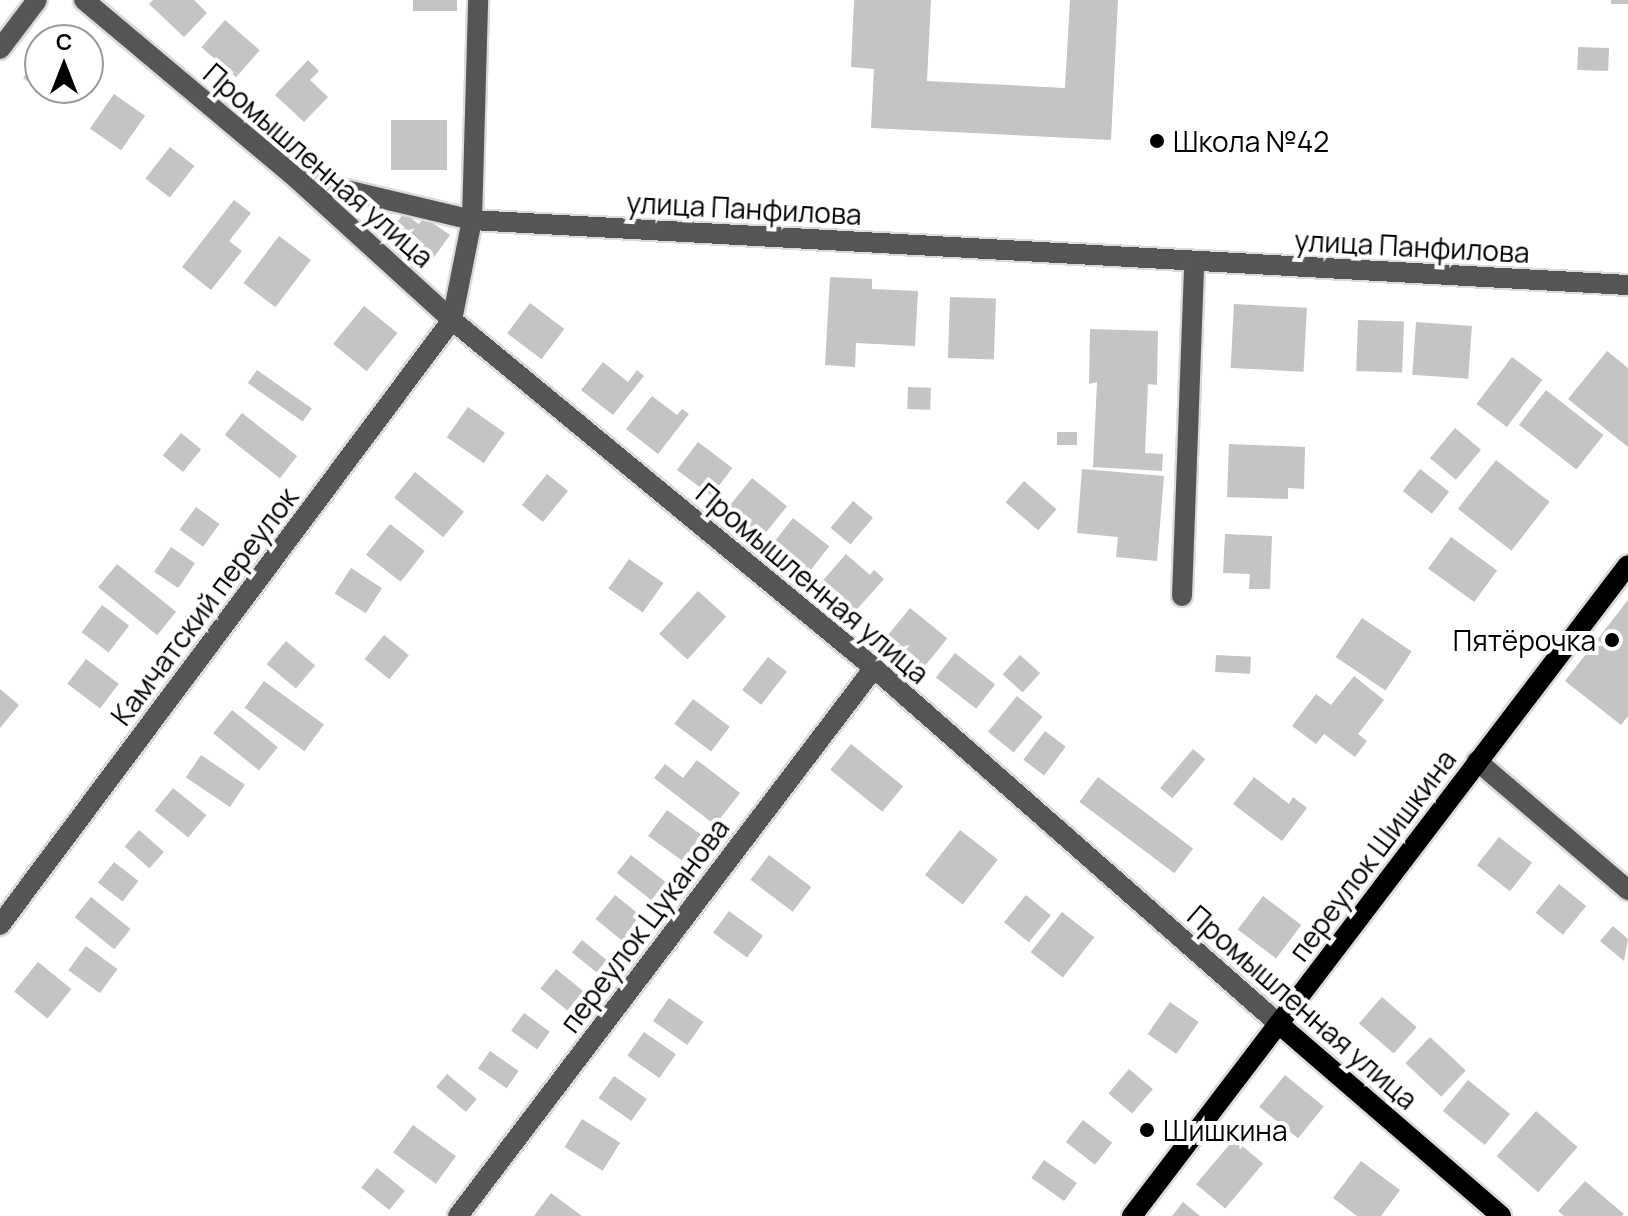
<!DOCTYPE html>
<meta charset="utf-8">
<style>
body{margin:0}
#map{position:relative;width:1628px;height:1216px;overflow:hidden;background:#fff;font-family:Manrope,sans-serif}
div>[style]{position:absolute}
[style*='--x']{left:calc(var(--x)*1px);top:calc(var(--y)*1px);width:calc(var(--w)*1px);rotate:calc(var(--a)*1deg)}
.building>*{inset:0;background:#c4c4c4;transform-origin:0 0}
.roads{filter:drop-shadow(2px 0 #dbdbdb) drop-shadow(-2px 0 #dbdbdb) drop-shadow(0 2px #dbdbdb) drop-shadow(0 -2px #dbdbdb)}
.minor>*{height:20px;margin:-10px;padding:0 10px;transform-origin:10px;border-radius:10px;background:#555}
.major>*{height:20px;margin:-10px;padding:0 10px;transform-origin:10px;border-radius:10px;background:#000}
.dots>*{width:22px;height:22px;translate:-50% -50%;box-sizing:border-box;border:4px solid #fff;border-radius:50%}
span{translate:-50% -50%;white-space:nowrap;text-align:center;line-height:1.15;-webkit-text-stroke:8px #fff;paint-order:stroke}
.poi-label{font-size:28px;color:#000}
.left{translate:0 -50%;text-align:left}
.right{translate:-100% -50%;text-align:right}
.street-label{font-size:28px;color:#000}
.north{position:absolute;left:24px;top:24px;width:80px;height:80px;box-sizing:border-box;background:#fff;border:2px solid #999;border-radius:50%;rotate:0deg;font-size:22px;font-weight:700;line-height:32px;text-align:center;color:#000}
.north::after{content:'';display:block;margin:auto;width:28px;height:36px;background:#000;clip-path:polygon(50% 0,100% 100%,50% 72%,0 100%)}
</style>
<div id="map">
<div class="building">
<i style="clip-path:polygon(153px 0,194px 0,207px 13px,184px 37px,149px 4px)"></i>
<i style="left:413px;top:0;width:44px;height:11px"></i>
<i style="clip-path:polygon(854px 0,931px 0,927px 81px,1065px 88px,1070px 0,1118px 0,1111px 140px,871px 128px,874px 69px,851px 67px)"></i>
<i style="left:1611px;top:0;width:17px;height:4px"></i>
<i style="left:225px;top:20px;width:46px;height:36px;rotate:41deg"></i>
<i style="left:1578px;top:47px;width:31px;height:23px;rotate:2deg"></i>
<i style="clip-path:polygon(40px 55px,40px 88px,59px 88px,52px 98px,23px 78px)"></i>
<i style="clip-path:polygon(308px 60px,319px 71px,310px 80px,328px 97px,304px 122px,275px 95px)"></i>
<i style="left:114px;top:94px;width:38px;height:42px;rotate:35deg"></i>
<i style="left:391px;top:120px;width:56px;height:50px"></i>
<i style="left:170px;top:147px;width:31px;height:40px;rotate:38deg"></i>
<i style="clip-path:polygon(234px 200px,251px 213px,229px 241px,242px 251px,211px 290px,182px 267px)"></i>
<i style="clip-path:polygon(404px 213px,419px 224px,424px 217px,450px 235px,432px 260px,391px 230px)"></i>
<i style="left:279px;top:236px;width:40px;height:59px;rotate:37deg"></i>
<i style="clip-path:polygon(830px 277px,872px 279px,872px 289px,918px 291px,915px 346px,856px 343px,855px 367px,825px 365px)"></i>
<i style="left:950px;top:297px;width:46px;height:61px;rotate:2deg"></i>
<i style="left:530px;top:303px;width:43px;height:38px;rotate:37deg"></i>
<i style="left:1234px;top:304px;width:73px;height:64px;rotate:3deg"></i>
<i style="left:364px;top:306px;width:43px;height:49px;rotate:39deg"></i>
<i style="left:1358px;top:320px;width:46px;height:51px;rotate:2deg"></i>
<i style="left:1416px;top:322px;width:56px;height:53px;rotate:4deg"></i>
<i style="clip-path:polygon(1090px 329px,1158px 331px,1157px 385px,1148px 384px,1145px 453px,1163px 454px,1162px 471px,1093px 467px,1097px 382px,1089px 384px)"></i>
<i style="clip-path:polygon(1607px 351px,1628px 368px,1628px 447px,1568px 399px)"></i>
<i style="left:1512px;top:357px;width:38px;height:59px;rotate:37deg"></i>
<i style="clip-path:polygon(603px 362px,628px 382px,637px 370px,644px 376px,613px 415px,581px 390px)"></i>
<i style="left:257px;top:370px;width:67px;height:16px;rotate:35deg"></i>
<i style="left:908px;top:387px;width:23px;height:22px;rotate:2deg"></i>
<i style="left:1546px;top:390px;width:73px;height:44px;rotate:38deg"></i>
<i style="clip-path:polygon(652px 396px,677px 415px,682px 409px,689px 414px,658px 454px,626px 429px)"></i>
<i style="left:468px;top:407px;width:45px;height:37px;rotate:35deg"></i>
<i style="left:242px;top:413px;width:70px;height:28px;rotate:38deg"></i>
<i style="left:1455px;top:428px;width:34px;height:39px;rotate:40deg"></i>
<i style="left:1057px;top:432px;width:20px;height:13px"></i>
<i style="left:181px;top:433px;width:26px;height:29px;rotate:39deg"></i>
<i style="left:698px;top:442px;width:43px;height:35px;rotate:37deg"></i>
<i style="clip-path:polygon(1229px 444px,1305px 447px,1304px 489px,1288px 488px,1288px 499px,1227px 497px)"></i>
<i style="left:1496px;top:460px;width:68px;height:62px;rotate:38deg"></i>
<i style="clip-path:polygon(1082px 469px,1164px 476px,1157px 561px,1116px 557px,1118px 537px,1077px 533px)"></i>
<i style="left:1420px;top:469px;width:37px;height:28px;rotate:38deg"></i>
<i style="left:415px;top:472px;width:63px;height:33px;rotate:39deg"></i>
<i style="left:547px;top:474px;width:27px;height:40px;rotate:39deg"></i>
<i style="left:752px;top:478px;width:45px;height:43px;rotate:39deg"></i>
<i style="left:1024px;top:481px;width:43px;height:28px;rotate:41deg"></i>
<i style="left:853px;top:501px;width:26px;height:35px;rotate:40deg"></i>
<i style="left:196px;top:507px;width:29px;height:28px;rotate:36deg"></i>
<i style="left:793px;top:518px;width:46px;height:35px;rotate:38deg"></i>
<i style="left:390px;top:524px;width:44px;height:39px;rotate:38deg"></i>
<i style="clip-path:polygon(1225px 534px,1272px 536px,1270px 589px,1249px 589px,1250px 574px,1223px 573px)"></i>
<i style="left:1451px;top:537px;width:57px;height:39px;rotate:36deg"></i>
<i style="left:171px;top:547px;width:29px;height:30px;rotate:34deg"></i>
<i style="clip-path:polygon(846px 554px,870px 575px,874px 570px,884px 579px,851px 616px,818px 586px)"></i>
<i style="left:629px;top:559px;width:42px;height:36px;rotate:35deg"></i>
<i style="left:117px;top:564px;width:76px;height:30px;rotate:39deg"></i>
<i style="left:351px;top:568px;width:37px;height:30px;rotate:33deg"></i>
<i style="left:698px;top:591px;width:38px;height:58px;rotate:42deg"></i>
<i style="clip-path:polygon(1628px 600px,1628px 716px,1621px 725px,1565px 681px)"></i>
<i style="left:102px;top:605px;width:34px;height:34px;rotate:37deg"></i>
<i style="left:910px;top:608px;width:48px;height:49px;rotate:39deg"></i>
<i style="left:1362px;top:618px;width:60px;height:47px;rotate:34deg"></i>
<i style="left:384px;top:635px;width:32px;height:31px;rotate:39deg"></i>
<i style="left:286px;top:641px;width:38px;height:30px;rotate:40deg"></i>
<i style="left:955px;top:653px;width:51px;height:31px;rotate:38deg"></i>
<i style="left:1020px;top:655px;width:27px;height:26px;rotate:42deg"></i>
<i style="left:1216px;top:655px;width:35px;height:17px;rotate:3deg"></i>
<i style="left:768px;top:657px;width:24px;height:42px;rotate:38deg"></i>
<i style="left:86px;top:659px;width:41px;height:31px;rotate:37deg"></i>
<i style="clip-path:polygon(1354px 676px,1384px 700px,1358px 734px,1367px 741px,1355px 757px,1324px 734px,1316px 744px,1292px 726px,1316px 694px,1331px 705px)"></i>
<i style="left:264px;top:681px;width:74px;height:33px;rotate:36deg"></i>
<i style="clip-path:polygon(0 689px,19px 705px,0 728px)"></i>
<i style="left:1017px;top:696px;width:33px;height:46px;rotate:39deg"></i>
<i style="left:693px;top:699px;width:46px;height:31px;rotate:37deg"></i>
<i style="left:232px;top:710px;width:59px;height:30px;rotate:39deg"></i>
<i style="left:1045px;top:731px;width:26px;height:36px;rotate:37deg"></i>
<i style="left:851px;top:744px;width:67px;height:33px;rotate:39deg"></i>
<i style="left:1193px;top:749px;width:16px;height:51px;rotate:40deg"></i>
<i style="left:201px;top:755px;width:53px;height:27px;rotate:34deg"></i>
<i style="clip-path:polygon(697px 760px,740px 793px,715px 825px,654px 778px,665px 764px,683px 778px)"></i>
<i style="left:1098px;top:777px;width:119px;height:31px;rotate:37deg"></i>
<i style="clip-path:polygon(1254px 777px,1289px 804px,1293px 797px,1307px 808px,1282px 841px,1233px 804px)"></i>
<i style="left:173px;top:788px;width:43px;height:29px;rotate:39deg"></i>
<i style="left:667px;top:810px;width:43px;height:32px;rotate:36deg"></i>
<i style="left:139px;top:830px;width:33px;height:22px;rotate:41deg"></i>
<i style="left:960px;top:830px;width:48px;height:57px;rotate:38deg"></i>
<i style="left:1499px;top:837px;width:42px;height:36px;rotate:38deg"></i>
<i style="left:631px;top:855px;width:44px;height:23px;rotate:38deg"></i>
<i style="left:769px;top:855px;width:53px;height:31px;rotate:37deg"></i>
<i style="left:114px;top:862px;width:31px;height:26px;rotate:38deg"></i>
<i style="left:1559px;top:884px;width:35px;height:37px;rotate:39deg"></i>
<i style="left:615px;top:895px;width:35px;height:31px;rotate:39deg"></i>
<i style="left:1026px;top:895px;width:32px;height:35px;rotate:39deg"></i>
<i style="left:1263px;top:896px;width:48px;height:42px;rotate:37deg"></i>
<i style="left:91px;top:897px;width:51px;height:26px;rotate:39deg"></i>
<i style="left:729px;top:911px;width:42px;height:27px;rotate:36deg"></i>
<i style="left:1062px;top:912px;width:41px;height:51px;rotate:38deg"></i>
<i style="clip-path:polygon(1613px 926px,1628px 939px,1624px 961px,1600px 941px)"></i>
<i style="left:582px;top:940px;width:32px;height:16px;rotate:39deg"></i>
<i style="left:86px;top:946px;width:39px;height:30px;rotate:36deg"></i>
<i style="left:38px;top:962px;width:43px;height:38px;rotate:39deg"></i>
<i style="left:556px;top:969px;width:35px;height:25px;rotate:39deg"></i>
<i style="left:1382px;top:997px;width:46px;height:35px;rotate:41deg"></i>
<i style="left:669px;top:998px;width:42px;height:28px;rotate:35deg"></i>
<i style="left:1170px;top:1002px;width:35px;height:39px;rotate:35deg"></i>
<i style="left:524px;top:1013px;width:32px;height:22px;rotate:36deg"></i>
<i style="left:644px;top:1032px;width:39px;height:29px;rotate:35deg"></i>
<i style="left:1430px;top:1037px;width:49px;height:36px;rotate:43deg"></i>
<i style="left:490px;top:1051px;width:35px;height:21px;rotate:35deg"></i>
<i style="left:1129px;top:1069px;width:31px;height:32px;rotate:40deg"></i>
<i style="left:447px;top:1074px;width:39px;height:17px;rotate:40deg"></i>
<i style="left:1285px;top:1075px;width:50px;height:41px;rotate:39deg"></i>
<i style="left:614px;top:1076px;width:40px;height:27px;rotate:35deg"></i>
<i style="left:1468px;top:1080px;width:54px;height:40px;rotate:39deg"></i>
<i style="left:1536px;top:1111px;width:55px;height:60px;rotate:41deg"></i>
<i style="left:582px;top:1119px;width:45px;height:33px;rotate:32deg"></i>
<i style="left:1083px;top:1120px;width:37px;height:28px;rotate:38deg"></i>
<i style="left:413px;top:1125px;width:53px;height:34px;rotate:36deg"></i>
<i style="left:1234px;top:1139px;width:38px;height:59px;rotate:40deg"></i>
<i style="left:1044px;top:1160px;width:40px;height:22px;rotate:35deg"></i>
<i style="clip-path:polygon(1361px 1161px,1400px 1190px,1381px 1216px,1357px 1216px,1333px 1198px)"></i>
<i style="left:377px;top:1168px;width:36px;height:25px;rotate:39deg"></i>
<i style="clip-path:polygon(1585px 1181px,1624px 1214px,1622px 1216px,1564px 1216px,1558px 1211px)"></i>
<i style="clip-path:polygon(551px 1193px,582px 1216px,534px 1216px)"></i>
<i style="clip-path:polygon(1183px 1202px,1200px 1216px,1172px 1216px)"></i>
</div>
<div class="roads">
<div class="minor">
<i style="--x:84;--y:0;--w:277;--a:40"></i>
<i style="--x:296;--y:178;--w:211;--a:42.3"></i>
<i style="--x:452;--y:320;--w:547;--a:39.51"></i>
<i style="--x:874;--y:668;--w:541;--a:41.33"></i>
<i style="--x:0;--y:49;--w:61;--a:-52.9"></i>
<i style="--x:300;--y:179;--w:177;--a:13.4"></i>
<i style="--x:472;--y:220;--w:1158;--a:3.22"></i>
<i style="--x:1182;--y:596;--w:334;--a:-87.9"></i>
<i style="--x:1477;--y:761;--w:199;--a:40.5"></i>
<i style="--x:0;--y:925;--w:755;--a:-53.24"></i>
<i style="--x:452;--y:320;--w:102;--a:-78.7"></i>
<i style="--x:472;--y:220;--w:220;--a:-88.4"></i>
<i style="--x:458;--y:1216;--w:688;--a:-52.8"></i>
</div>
<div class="major">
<i style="--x:1280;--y:1025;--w:292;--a:40.8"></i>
<i style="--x:1132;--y:1216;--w:818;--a:-52.7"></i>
</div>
</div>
<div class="dots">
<i style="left:1157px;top:141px;background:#000"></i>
<i style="left:1612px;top:640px;background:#000"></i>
<i style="left:1147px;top:1130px;background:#000"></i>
</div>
<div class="poi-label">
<span class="left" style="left:1173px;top:141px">Школа №42</span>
<span class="right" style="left:1596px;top:640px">Пятёрочка</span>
<span class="left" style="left:1163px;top:1130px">Шишкина</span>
</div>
<div class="street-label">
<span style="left:319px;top:165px;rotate:41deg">Промышленная улица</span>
<span style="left:744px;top:208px;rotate:3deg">улица Панфилова</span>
<span style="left:1412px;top:246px;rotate:3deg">улица Панфилова</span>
<span style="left:813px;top:583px;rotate:40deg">Промышленная улица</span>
<span style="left:204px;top:606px;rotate:-53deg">Камчатский переулок</span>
<span style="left:1372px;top:855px;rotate:-53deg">переулок Шишкина</span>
<span style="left:644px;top:925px;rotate:-53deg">переулок Цуканова</span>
<span style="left:1303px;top:1007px;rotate:41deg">Промышленная улица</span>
</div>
<div class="north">С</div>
</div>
